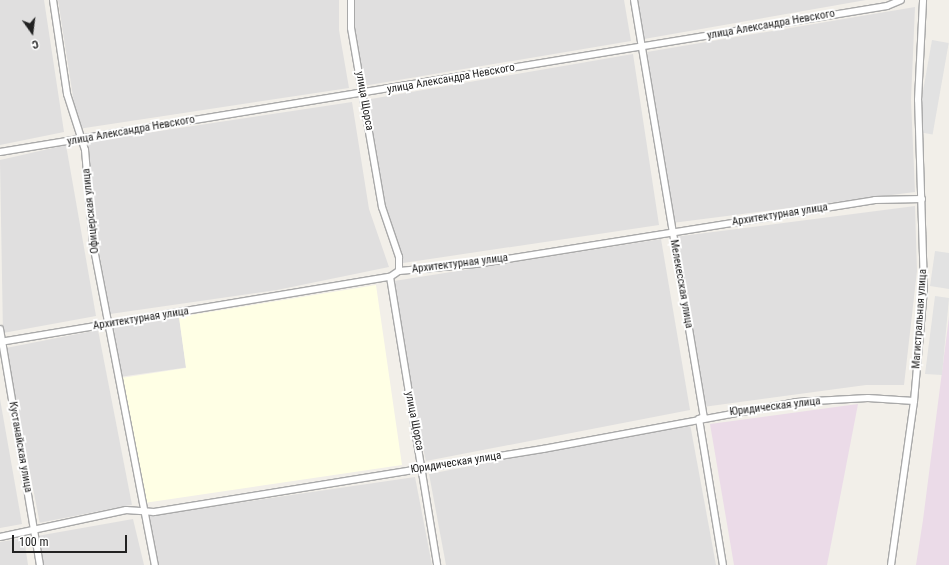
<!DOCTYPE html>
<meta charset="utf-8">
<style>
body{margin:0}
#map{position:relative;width:949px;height:565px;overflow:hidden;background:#f2efe9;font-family:"Roboto Condensed",sans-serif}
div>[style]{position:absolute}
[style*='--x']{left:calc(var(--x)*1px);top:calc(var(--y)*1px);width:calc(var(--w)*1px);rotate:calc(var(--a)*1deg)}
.residential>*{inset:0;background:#e0dfdf;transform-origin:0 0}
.industrial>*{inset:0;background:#ebdbe8}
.education>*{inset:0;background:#ffffe5}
.parking>*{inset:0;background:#e2e2e2;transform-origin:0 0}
.roads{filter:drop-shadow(1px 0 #a9a9a9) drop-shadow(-1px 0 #a9a9a9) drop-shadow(0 1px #a9a9a9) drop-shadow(0 -1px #a9a9a9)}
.minor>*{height:6px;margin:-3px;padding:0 3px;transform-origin:3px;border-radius:3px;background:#fff}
span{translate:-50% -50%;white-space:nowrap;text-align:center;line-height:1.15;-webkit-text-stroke:4px #fff;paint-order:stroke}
.street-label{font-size:11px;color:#222}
.north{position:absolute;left:12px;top:12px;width:40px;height:40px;-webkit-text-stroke:3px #fff;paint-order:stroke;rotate:166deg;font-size:11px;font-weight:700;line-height:16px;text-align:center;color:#222}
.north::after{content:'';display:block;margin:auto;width:14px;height:18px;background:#222;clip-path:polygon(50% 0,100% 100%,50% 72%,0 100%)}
.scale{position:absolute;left:12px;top:535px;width:115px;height:18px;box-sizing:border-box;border:2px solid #222;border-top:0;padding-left:5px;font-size:12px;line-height:14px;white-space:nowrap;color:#222;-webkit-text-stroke:3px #fff;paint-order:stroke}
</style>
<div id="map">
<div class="residential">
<i style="clip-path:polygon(0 0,44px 0,64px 132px,0 145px)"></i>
<i style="clip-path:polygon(58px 0,339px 0,339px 30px,349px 88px,78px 129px)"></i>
<i style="clip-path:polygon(352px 0,624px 0,631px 41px,363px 86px,352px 28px)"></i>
<i style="clip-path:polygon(637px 0,866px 0,644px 39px)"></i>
<i style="clip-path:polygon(915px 7px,911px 100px,915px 192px,672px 223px,647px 52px)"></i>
<i style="clip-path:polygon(633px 54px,659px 225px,403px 263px,383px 206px,365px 100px)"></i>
<i style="clip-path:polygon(352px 102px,369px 209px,389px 267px,277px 290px,110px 314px,80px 143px)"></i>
<i style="clip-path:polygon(66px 145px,96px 316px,3px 333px,0 160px)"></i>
<i style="clip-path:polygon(915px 206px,917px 271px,904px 385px,866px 385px,703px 407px,674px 237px)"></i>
<i style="clip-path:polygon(661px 239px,690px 410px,426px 461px,404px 367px,394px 281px)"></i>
<i style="left:179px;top:317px;width:51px;height:66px;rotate:82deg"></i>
<i style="left:98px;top:330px;width:178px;height:94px;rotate:79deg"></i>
<i style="clip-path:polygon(0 399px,22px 524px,0 528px)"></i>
<i style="clip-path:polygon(690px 424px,716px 565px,446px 565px,429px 474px)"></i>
<i style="clip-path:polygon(415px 477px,432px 565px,159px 565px,147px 516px)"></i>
<i style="clip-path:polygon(133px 519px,144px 565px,42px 565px,37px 536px)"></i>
<i style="clip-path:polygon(24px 538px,28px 565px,0 565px,0 542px)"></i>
</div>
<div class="industrial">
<i style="clip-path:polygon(949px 317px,949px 565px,916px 565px,923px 520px)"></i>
<i style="clip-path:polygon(858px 404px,827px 565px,734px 565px,710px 424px)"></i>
</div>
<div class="education">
<i style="clip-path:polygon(376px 285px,402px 465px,144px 503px,121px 378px,186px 368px,179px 317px)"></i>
</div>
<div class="parking">
<i style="left:932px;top:40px;width:17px;height:93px;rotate:10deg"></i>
<i style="clip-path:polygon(935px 251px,949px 253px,949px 289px,930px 286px)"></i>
<i style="clip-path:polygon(935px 296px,949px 298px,942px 375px,925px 374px)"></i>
</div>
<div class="roads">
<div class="minor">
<i style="--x:53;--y:0;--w:95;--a:81.5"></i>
<i style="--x:67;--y:94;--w:59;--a:72.2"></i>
<i style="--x:85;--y:150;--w:94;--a:85.1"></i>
<i style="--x:93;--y:244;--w:327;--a:79.1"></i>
<i style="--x:351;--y:0;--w:28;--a:90"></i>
<i style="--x:351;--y:28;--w:182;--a:80.2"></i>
<i style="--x:382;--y:207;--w:53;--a:71.2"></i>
<i style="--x:399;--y:257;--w:14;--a:90"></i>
<i style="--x:634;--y:0;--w:423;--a:80.5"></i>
<i style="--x:704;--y:417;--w:5;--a:158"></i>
<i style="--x:699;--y:419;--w:148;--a:80.7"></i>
<i style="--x:0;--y:152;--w:899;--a:-9.35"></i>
<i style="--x:887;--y:6;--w:15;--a:-23"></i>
<i style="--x:390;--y:277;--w:292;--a:80.7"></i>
<i style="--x:0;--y:329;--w:239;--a:80.4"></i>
<i style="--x:0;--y:342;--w:395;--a:-9.5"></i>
<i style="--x:390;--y:277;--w:11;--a:-34"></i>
<i style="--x:399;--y:271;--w:77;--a:-5.2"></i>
<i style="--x:476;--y:264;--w:404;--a:-9.1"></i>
<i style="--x:875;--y:200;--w:47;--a:-1.2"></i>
<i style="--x:0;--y:537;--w:129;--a:-12.1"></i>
<i style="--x:126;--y:510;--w:28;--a:4"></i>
<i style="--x:154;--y:512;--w:394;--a:-9.2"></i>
<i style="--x:543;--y:449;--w:257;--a:-10.5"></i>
<i style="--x:796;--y:402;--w:72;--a:-3.2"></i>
<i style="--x:868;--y:398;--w:46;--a:3.7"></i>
<i style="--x:891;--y:565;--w:166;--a:-82"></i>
<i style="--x:914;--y:401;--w:113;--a:-84.9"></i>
<i style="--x:924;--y:288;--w:188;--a:-91.8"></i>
<i style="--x:918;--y:100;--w:100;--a:-87.1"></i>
</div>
</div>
<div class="street-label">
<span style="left:771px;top:25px;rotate:-10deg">улица Александра Невского</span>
<span style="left:451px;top:79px;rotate:-10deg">улица Александра Невского</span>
<span style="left:364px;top:101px;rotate:80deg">улица Щорса</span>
<span style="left:131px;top:131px;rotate:-10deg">улица Александра Невского</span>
<span style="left:91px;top:211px;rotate:-96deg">Офицерская улица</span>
<span style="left:780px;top:215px;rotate:-9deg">Архитектурная улица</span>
<span style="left:460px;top:264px;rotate:-7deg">Архитектурная улица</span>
<span style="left:681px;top:284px;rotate:80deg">Мелекесская улица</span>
<span style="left:141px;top:319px;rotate:-9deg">Архитектурная улица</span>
<span style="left:920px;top:319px;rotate:-86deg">Магистральная улица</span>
<span style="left:775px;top:407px;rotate:-7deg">Юридическая улица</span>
<span style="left:414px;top:421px;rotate:79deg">улица Щорса</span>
<span style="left:20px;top:447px;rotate:80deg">Кустанайская улица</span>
<span style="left:456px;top:463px;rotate:-9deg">Юридическая улица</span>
</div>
<div class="north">С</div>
<div class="scale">100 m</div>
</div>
